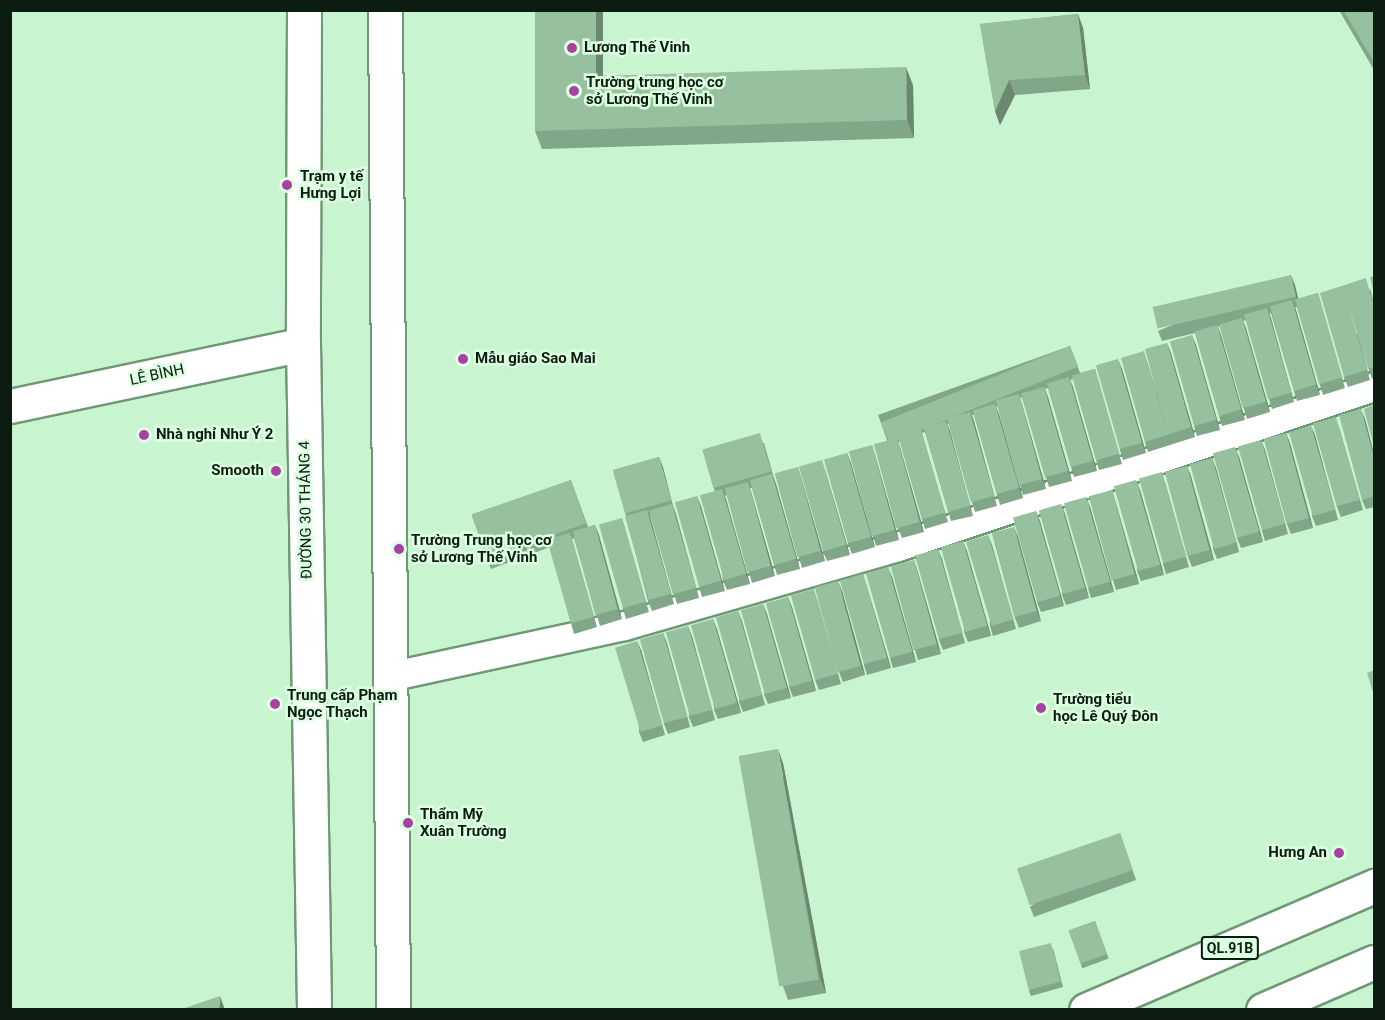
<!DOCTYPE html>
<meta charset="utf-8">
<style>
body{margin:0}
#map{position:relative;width:1385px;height:1020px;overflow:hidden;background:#c8f4cf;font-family:Roboto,sans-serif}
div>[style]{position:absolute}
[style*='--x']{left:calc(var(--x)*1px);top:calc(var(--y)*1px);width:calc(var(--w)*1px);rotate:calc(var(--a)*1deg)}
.roads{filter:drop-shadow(2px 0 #6f9876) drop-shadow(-2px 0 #6f9876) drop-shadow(0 2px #6f9876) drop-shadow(0 -2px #6f9876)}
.minor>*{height:28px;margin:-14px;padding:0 14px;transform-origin:14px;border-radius:14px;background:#fff}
.tertiary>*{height:33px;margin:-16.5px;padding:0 16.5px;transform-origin:16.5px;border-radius:16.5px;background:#fff}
.primary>*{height:33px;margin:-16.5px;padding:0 16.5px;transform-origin:16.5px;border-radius:16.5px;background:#fff}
.trunk>*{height:33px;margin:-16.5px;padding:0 16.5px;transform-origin:16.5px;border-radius:16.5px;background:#fff}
.wall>*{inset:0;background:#82a688;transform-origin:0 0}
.shaded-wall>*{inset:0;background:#6a876f}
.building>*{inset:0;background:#97c19e;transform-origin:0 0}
.dots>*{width:16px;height:16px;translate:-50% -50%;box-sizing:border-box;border:3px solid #dcffe1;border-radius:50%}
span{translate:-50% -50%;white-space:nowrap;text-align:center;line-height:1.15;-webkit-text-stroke:5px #dcffe1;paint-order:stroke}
.shield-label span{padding:2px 4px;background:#dcffe1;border:2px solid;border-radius:4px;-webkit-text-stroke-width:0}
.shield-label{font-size:14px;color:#0c1c10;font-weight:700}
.poi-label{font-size:15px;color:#0c1c10;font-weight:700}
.left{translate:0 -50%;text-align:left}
.right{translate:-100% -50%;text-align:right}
.street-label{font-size:15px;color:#0c1c10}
.frame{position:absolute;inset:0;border:12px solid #0c1c10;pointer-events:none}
</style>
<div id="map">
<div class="roads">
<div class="minor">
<i style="--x:389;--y:677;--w:241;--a:-12.2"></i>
<i style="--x:625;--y:626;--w:284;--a:-16.1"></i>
<i style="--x:898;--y:547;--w:502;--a:-18.58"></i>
</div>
<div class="tertiary">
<i style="--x:10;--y:406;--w:299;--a:-11.9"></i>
</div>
<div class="primary">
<i style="--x:304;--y:10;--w:334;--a:90.2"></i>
<i style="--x:303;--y:344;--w:666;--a:89.05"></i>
<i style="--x:385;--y:10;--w:1000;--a:89.54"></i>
</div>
<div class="trunk">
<i style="--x:1086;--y:1010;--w:314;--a:-23.3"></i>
<i style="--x:1263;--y:1010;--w:121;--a:-23.4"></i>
</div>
</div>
<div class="wall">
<i style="clip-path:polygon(535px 10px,603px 10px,603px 76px,913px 85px,914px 138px,542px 149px,535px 131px)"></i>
<i style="clip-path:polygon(1339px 10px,1374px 10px,1374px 70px)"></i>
<i style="clip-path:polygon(1078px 14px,1083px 28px,1090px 89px,1015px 95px,1000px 125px,995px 111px,980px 24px)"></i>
<i style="clip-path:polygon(1291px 275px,1298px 299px,1318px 293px,1345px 388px,1323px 395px,1297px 307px,1295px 307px,1320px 395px,1297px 401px,1271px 313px,1269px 314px,1294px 402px,1272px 409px,1246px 320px,1243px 321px,1270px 412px,1247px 419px,1220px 326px,1218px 327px,1245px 420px,1222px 426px,1195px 333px,1162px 341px,1158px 331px)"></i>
<i style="clip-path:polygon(1370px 288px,1374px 304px,1374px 378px,1372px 379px,1360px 341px,1370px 380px,1348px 387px,1344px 377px)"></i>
<i style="clip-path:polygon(1192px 335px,1220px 430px,1197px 436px,1194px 426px)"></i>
<i style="clip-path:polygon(1167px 343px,1195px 437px,1148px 452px,1145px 442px,1147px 361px,1158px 396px)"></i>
<i style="clip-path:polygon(1070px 346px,1080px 373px,1095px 369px,1122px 464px,1099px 470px,1073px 379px,1070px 380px,1097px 471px,1074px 477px,1048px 388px,1045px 389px,1072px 481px,1049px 487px,1022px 397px,1020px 398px,1046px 489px,1023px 495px,998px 406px,996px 407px,1023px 498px,1000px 505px,974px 415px,972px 415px,997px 506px,975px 512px,949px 424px,947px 424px,973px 516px,951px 521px,925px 432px,922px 433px,948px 522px,925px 529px,900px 441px,898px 442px,924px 532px,902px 538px,898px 528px,887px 440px,878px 415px)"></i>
<i style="clip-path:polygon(1122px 369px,1146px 453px,1123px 460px,1120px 450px)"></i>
<i style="clip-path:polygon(1365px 419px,1374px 454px,1374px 507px,1366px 509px,1362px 500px)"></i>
<i style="clip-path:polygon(1311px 426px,1338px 520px,1316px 526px,1312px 516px)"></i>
<i style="clip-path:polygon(1339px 427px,1363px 510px,1341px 517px,1337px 507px)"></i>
<i style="clip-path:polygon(1286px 433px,1313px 528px,1291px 534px,1287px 524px)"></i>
<i style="clip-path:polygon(1261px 440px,1288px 534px,1265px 541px,1262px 531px)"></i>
<i style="clip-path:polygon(764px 443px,800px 569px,777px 575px,752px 488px,750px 488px,775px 576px,752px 583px,727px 495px,724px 496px,750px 584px,727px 590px,723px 581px,715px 492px,703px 451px)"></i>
<i style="clip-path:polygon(872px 445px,899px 540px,876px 546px,873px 536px)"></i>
<i style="clip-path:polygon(847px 453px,875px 547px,852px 554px,848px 544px)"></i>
<i style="clip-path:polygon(659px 457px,699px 598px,677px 604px,651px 517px,650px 517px,674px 604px,652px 611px,648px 601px,626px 516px,613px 470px)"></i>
<i style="clip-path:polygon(1239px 457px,1263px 542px,1241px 548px,1237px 538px)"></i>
<i style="clip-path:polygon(1212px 458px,1239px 552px,1217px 559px,1213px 549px)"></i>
<i style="clip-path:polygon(1187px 466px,1214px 560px,1192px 567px,1188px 557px)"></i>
<i style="clip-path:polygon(798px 467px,825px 561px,802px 568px,799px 558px)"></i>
<i style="clip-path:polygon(825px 470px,850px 555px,827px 561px,823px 552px)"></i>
<i style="clip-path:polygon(571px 480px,588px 527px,595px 525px,622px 619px,600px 626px,574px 538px,572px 539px,597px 627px,574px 634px,550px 547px,491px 569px,472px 516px)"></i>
<i style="clip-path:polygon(1165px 482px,1189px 567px,1166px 574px,1163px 564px)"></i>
<i style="clip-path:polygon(1112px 490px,1139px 584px,1116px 590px,1113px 580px)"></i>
<i style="clip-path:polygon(1140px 490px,1164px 575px,1141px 581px,1137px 571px)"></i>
<i style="clip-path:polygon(697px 496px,725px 591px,702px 597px,699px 587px)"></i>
<i style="clip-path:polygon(1061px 504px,1089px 598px,1066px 605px,1062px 595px)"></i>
<i style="clip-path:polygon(1090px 507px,1114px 592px,1091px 598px,1088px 588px)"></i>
<i style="clip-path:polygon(1036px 511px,1064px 606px,1041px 612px,1037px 602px)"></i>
<i style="clip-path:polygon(622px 518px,649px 612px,626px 619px,623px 609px)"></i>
<i style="clip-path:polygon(1014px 527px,1041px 621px,1019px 628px,1015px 618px)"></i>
<i style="clip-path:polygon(988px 535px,1016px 629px,993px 636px,990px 626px)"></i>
<i style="clip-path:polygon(963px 541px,991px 636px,968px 642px,964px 632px)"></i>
<i style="clip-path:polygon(938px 549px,965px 643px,943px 650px,939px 640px)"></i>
<i style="clip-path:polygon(914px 560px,941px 654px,918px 660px,915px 650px)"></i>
<i style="clip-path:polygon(863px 574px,891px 668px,867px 675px,864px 665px)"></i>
<i style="clip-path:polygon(892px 577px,916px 662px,893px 668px,890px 658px)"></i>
<i style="clip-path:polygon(842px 591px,865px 675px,843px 682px,839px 672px)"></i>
<i style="clip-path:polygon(788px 597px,816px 691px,793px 697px,789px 687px)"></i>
<i style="clip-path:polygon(817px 599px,841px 684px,819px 690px,815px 680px)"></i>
<i style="clip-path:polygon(763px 604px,791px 698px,768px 704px,764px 694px)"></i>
<i style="clip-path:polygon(738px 611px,765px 705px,743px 712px,739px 702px)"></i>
<i style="clip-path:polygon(713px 619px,741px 713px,718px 719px,714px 710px)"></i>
<i style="clip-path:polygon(688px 626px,715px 720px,693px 727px,689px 717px)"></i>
<i style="clip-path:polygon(663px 633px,690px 727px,668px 734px,664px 724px)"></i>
<i style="clip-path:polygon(641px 650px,665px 735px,643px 742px,639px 732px)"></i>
<i style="clip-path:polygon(783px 763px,826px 993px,788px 1000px,783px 986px)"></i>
<i style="clip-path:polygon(1120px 833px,1136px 880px,1034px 917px,1030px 907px)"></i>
<i style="left:1095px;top:921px;width:40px;height:28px;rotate:70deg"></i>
<i style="clip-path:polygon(1053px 948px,1063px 987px,1031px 996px,1029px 991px)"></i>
</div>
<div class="shaded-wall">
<i style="clip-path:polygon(596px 10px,603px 10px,603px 95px,596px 76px)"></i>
<i style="clip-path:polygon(1078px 14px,1083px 28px,1090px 89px,1085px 75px)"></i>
<i style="clip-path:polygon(906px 67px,913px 85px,914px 138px,907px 120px)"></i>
<i style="clip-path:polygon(1009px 80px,1015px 95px,1000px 125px,995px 111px)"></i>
<i style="clip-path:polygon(1291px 275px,1295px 285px,1300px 306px,1296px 296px)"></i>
<i style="clip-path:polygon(1292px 300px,1296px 310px,1320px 395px,1316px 385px)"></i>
<i style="clip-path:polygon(1267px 308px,1271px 318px,1294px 402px,1291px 393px)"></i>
<i style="clip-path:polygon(1242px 318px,1246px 328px,1270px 412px,1266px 402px)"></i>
<i style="clip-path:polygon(1217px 325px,1221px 335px,1245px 420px,1241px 410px)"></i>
<i style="clip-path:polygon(1192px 335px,1196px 345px,1220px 430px,1216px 420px)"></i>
<i style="clip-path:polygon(1167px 343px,1171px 353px,1195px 437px,1191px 427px)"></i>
<i style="clip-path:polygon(1118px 359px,1122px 369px,1146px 453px,1142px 443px)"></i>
<i style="clip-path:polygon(1069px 377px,1073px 387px,1097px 471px,1093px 461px)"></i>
<i style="clip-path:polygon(1044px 387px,1048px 397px,1072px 481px,1068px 471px)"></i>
<i style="clip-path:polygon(1019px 394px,1022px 404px,1046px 489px,1042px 479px)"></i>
<i style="clip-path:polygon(995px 404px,999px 414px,1023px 498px,1019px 488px)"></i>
<i style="clip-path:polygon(1361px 409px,1365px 419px,1374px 454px,1374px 457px)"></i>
<i style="clip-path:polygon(970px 412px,974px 421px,997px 506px,994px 496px)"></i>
<i style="clip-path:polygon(946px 421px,950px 431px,973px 516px,970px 506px)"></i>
<i style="clip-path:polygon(1311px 426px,1315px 435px,1338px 520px,1335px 510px)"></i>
<i style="clip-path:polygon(1286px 433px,1290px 443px,1313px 528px,1309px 518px)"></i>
<i style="clip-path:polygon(897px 438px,900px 447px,924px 532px,920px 522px)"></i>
<i style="clip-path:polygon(1261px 440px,1265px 450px,1288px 534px,1285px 524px)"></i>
<i style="clip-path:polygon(872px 445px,875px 455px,899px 540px,895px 530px)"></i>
<i style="clip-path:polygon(1235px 447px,1239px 457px,1263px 542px,1259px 532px)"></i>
<i style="clip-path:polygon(847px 453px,851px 463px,875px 547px,871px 537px)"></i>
<i style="clip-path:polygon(659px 457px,663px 467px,674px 510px,671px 500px)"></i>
<i style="clip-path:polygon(1212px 458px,1216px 468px,1239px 552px,1236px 543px)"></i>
<i style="clip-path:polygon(822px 460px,825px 470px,850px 555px,846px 545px)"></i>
<i style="clip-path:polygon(1187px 466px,1191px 476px,1214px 560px,1210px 550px)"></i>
<i style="clip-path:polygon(798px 467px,801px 477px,825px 561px,821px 551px)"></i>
<i style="clip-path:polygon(772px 474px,776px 484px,800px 569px,796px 559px)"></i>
<i style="clip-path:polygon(1136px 480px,1140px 490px,1164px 575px,1160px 565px)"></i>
<i style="clip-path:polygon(748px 482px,751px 492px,775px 576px,771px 566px)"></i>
<i style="clip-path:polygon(722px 489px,726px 499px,750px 584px,746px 574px)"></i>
<i style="clip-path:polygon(1112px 490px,1115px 500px,1139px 584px,1135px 574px)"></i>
<i style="clip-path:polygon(697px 496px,701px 506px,725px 591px,721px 581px)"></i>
<i style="clip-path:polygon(1086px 497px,1090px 507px,1114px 592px,1110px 582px)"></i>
<i style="clip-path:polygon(672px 504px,676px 514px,699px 598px,696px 588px)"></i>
<i style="clip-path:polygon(1061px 504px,1065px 514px,1089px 598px,1085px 588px)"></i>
<i style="clip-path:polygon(647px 510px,651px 520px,674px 604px,671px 594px)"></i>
<i style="clip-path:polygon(1036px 511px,1040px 521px,1064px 606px,1060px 596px)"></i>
<i style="clip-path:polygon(595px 525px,599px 535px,622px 619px,618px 609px)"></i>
<i style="clip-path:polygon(1014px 527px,1018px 537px,1041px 621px,1037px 611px)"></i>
<i style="clip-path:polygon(988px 535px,992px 545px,1016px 629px,1013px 619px)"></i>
<i style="clip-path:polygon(963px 541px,967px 551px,991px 636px,987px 626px)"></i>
<i style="clip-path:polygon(938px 549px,942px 559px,965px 643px,962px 633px)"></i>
<i style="clip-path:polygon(914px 560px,917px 569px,941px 654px,937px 644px)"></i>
<i style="clip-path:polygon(888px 567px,892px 577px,916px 662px,912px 652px)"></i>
<i style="clip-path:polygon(863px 574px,866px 584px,891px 668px,887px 658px)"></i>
<i style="clip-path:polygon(838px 581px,842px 591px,865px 675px,861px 666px)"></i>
<i style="clip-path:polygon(788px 597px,792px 607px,816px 691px,812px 681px)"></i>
<i style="clip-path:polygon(763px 604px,767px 614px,791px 698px,787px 688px)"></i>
<i style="clip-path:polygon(738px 611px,742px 621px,765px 705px,762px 695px)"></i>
<i style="clip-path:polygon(713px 619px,717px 629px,741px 713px,737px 703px)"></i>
<i style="clip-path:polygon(688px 626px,692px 636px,715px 720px,712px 710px)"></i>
<i style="clip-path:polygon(663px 633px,667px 643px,690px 727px,687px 717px)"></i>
<i style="clip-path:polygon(637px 641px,641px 650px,665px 735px,662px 725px)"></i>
<i style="clip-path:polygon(778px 749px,783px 763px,826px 993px,820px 979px)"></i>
<i style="clip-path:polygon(220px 996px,225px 1010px,219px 1010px)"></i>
</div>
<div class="building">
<i style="clip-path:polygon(535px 10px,596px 10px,596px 76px,906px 67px,907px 120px,535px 131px)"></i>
<i style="clip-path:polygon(1343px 10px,1374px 10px,1374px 59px,1373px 60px)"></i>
<i style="clip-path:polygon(1078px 14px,1085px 75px,1009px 80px,995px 111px,980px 24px)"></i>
<i style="left:1291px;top:275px;width:22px;height:142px;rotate:77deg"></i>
<i style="clip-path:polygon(1374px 276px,1374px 294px,1370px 277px)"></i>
<i style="clip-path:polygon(1366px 278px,1374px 307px,1374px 367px,1368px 369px,1348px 304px,1367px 370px,1344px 377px,1320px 293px)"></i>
<i style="left:1318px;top:293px;width:88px;height:24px;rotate:74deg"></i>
<i style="left:1292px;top:300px;width:88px;height:23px;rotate:74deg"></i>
<i style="left:1267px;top:308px;width:88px;height:24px;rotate:74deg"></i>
<i style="left:1242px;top:318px;width:87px;height:24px;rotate:74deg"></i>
<i style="left:1217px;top:325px;width:88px;height:23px;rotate:74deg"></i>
<i style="left:1192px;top:335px;width:88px;height:23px;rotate:74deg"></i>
<i style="clip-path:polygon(1167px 343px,1191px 427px,1145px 442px,1121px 358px,1144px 351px,1165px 423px,1145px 349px)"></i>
<i style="left:1070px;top:346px;width:22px;height:204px;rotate:68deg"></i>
<i style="left:1118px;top:359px;width:87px;height:23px;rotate:74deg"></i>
<i style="left:1095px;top:369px;width:88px;height:24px;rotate:74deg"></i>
<i style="left:1069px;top:377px;width:87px;height:23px;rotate:74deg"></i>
<i style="left:1044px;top:387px;width:87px;height:24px;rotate:74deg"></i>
<i style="left:1019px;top:394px;width:88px;height:24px;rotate:75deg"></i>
<i style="left:995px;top:404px;width:87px;height:23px;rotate:74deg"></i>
<i style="clip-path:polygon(1374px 405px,1374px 447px,1364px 409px)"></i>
<i style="clip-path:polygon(1361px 409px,1374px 457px,1374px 496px,1362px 500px,1339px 415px)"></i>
<i style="left:970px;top:412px;width:87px;height:24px;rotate:74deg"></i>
<i style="left:1336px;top:417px;width:86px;height:24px;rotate:74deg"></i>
<i style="left:946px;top:421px;width:88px;height:23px;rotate:74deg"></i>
<i style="left:1311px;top:426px;width:87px;height:23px;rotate:74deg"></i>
<i style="left:921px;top:429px;width:87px;height:24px;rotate:74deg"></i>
<i style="left:760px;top:433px;width:40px;height:60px;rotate:74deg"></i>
<i style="left:1286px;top:433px;width:88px;height:23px;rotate:75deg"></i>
<i style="left:897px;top:438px;width:87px;height:24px;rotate:75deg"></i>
<i style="left:1261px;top:440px;width:87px;height:24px;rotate:74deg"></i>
<i style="left:872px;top:445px;width:88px;height:24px;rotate:75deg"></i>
<i style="left:1235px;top:447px;width:88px;height:23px;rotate:74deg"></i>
<i style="left:847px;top:453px;width:87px;height:24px;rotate:74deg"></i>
<i style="left:659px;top:457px;width:45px;height:48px;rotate:74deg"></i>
<i style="left:1212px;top:458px;width:88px;height:23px;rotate:74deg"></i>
<i style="left:822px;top:460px;width:88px;height:24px;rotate:74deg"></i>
<i style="left:1187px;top:466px;width:87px;height:23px;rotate:75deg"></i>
<i style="left:798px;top:467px;width:87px;height:24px;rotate:75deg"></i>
<i style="left:1162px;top:472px;width:88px;height:24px;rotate:74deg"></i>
<i style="left:772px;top:474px;width:88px;height:23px;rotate:74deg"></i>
<i style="left:571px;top:480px;width:46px;height:105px;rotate:71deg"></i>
<i style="left:1136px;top:480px;width:88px;height:23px;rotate:74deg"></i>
<i style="left:748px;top:482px;width:87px;height:24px;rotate:75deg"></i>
<i style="left:722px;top:489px;width:88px;height:23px;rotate:74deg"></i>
<i style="left:1112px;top:490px;width:87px;height:24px;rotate:75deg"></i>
<i style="left:697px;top:496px;width:88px;height:23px;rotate:74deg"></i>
<i style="left:1086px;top:497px;width:88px;height:23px;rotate:74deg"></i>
<i style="left:672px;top:504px;width:87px;height:24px;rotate:74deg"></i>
<i style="left:1061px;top:504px;width:87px;height:23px;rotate:74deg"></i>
<i style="left:647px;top:510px;width:87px;height:23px;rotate:74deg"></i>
<i style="left:1036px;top:511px;width:88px;height:24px;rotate:74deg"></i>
<i style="left:622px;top:518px;width:87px;height:24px;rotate:74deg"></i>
<i style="left:595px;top:525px;width:87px;height:23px;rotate:75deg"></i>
<i style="left:1014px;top:527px;width:87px;height:23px;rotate:75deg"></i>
<i style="left:570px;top:533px;width:87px;height:24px;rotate:74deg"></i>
<i style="left:988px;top:535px;width:88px;height:23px;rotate:73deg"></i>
<i style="left:963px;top:541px;width:88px;height:23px;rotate:74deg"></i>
<i style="left:938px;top:549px;width:87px;height:24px;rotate:74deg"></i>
<i style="left:914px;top:560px;width:87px;height:24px;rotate:75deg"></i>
<i style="left:888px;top:567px;width:88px;height:23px;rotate:74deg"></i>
<i style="left:863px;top:574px;width:87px;height:24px;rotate:74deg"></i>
<i style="left:838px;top:581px;width:88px;height:24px;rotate:75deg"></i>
<i style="left:814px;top:589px;width:88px;height:24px;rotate:74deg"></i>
<i style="left:788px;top:597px;width:87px;height:23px;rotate:74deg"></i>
<i style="left:763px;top:604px;width:87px;height:23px;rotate:74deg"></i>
<i style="left:738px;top:611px;width:87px;height:23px;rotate:74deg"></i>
<i style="left:713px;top:619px;width:87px;height:23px;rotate:74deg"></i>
<i style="left:688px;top:626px;width:87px;height:23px;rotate:74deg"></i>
<i style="left:663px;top:633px;width:87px;height:24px;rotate:74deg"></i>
<i style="left:637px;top:641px;width:88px;height:23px;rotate:73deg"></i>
<i style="clip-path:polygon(1374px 670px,1374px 695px,1367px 673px)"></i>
<i style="left:778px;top:749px;width:234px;height:40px;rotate:80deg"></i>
<i style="left:1120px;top:833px;width:39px;height:109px;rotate:71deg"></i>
<i style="left:1095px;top:921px;width:35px;height:28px;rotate:70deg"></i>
<i style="left:1051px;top:943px;width:40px;height:33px;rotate:76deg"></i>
<i style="clip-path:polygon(220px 996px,219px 1010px,179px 1010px)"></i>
</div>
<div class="dots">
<i style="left:572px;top:48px;background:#a941a4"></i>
<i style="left:574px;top:91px;background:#a941a4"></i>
<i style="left:287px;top:185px;background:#a941a4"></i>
<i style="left:463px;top:359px;background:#a941a4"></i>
<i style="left:144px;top:435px;background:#a941a4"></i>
<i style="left:276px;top:471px;background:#a941a4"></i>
<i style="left:399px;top:549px;background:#a941a4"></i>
<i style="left:275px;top:704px;background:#a941a4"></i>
<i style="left:1041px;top:708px;background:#a941a4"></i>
<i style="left:408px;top:823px;background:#a941a4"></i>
<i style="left:1339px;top:853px;background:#a941a4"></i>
</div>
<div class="shield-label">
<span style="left:1230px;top:948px">QL.91B</span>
</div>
<div class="poi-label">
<span class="left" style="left:584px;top:48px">Lương Thế Vinh</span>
<span class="left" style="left:586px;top:91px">Trường trung học cơ<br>sở Lương Thế Vinh</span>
<span class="left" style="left:300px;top:185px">Trạm y tế<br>Hưng Lợi</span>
<span class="left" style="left:475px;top:359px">Mẫu giáo Sao Mai</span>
<span class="left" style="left:156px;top:435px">Nhà nghỉ Như Ý 2</span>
<span class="right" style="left:264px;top:471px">Smooth</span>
<span class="left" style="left:411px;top:549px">Trường Trung học cơ<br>sở Lương Thế Vinh</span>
<span class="left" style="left:287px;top:704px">Trung cấp Phạm<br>Ngọc Thạch</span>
<span class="left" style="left:1053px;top:708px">Trường tiểu<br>học Lê Quý Đôn</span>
<span class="left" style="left:420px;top:823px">Thẩm Mỹ<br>Xuân Trường</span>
<span class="right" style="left:1327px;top:853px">Hưng An</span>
</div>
<div class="street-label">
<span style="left:157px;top:375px;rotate:-12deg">LÊ BÌNH</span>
<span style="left:306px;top:510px;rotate:-91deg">ĐƯỜNG 30 THÁNG 4</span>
</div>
<div class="frame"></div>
</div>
